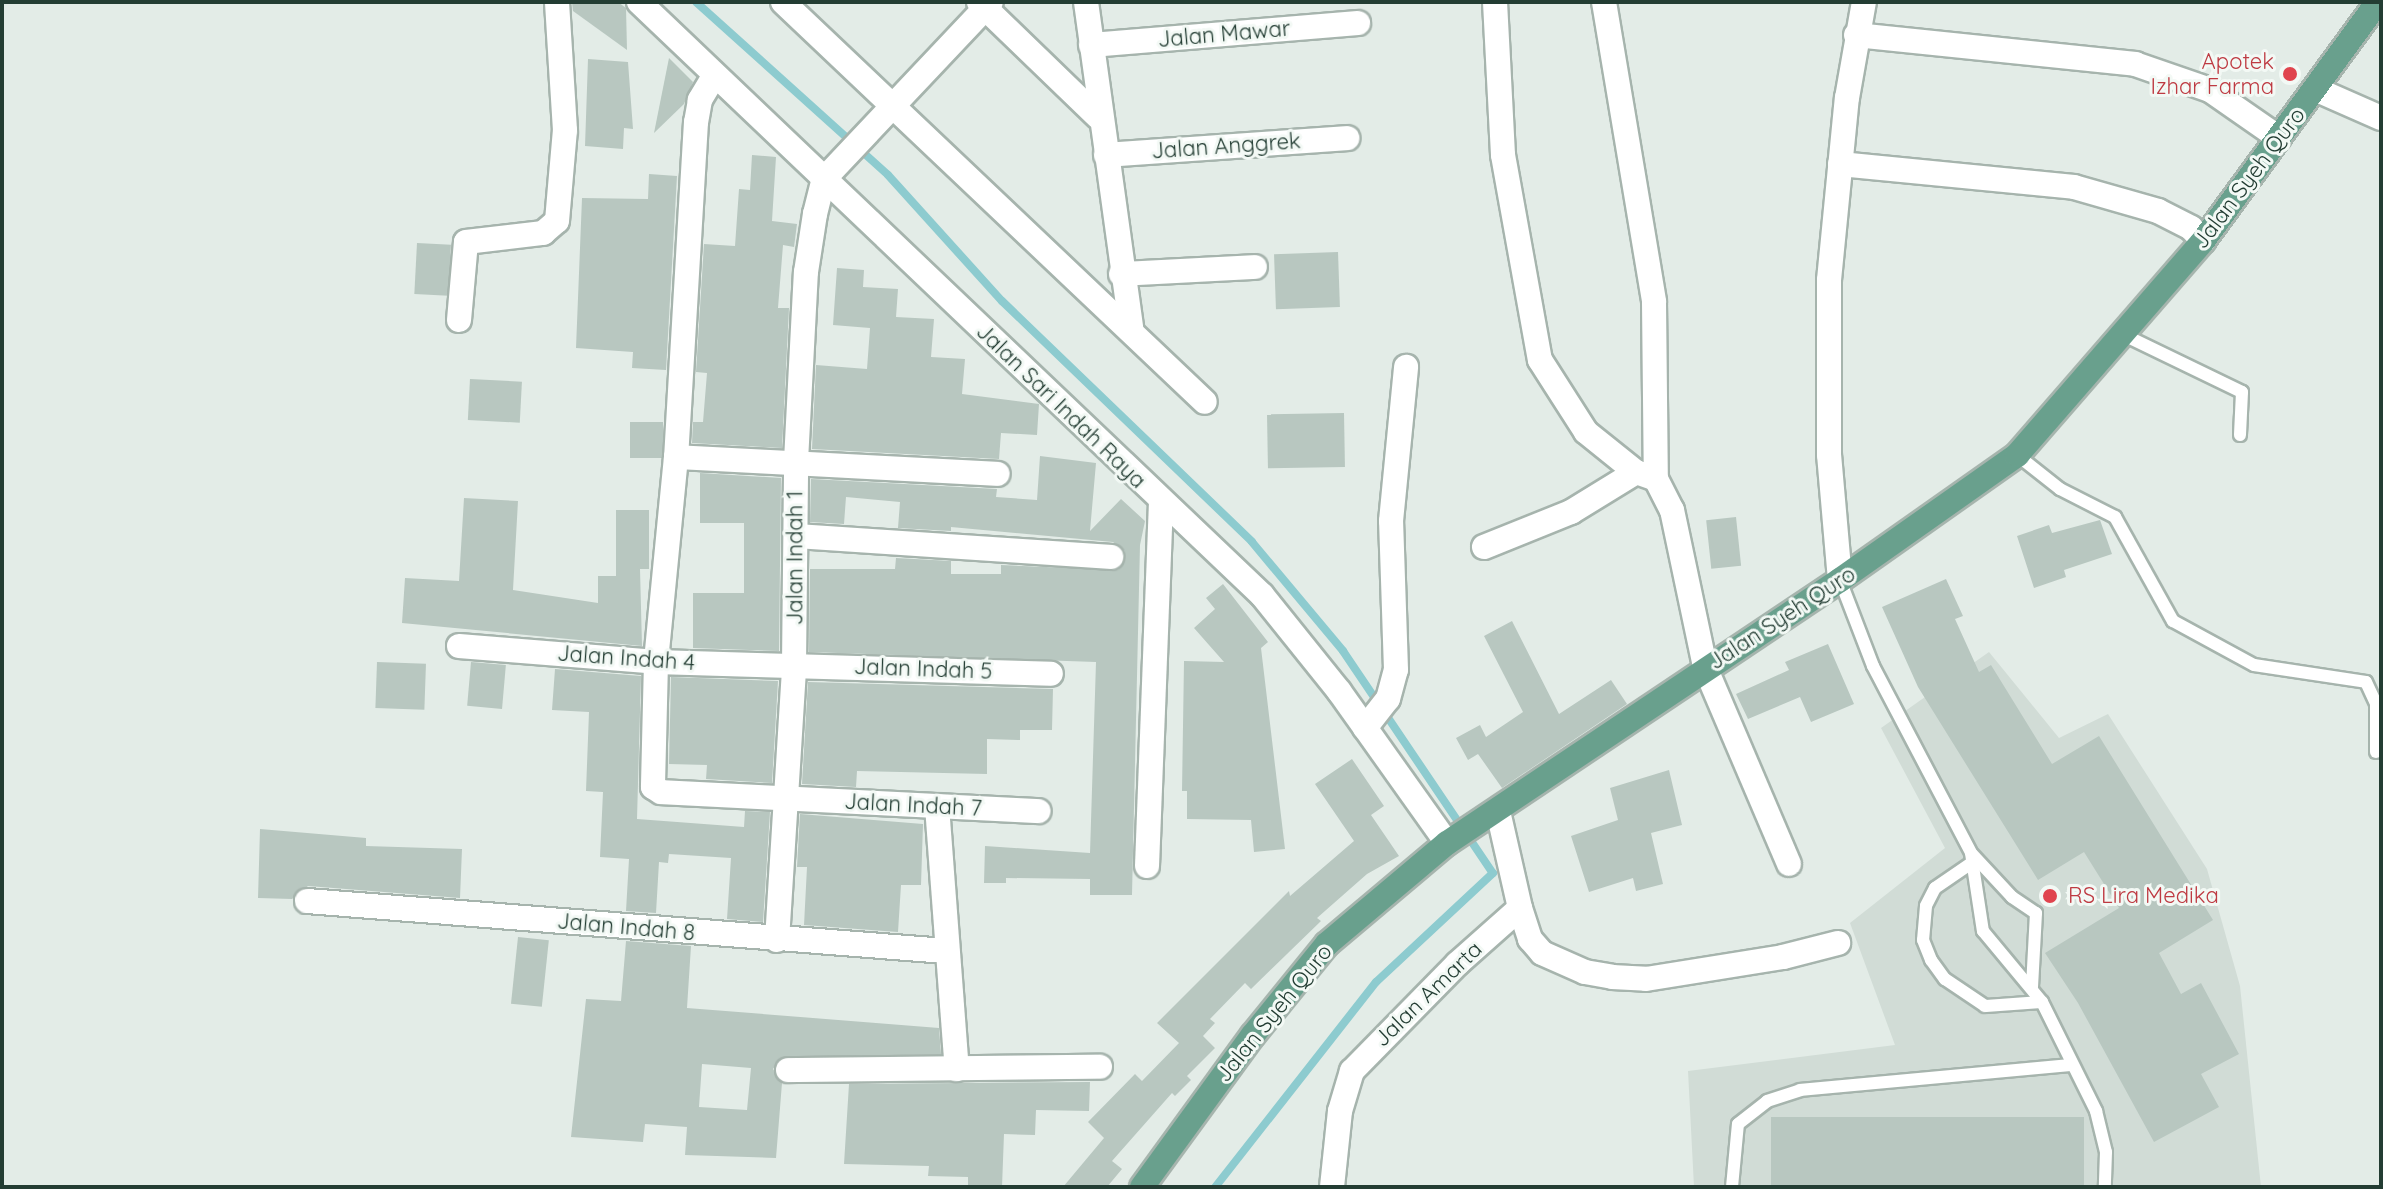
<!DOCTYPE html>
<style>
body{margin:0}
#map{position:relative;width:2383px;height:1189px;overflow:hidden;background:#e3ece7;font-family:Quicksand,sans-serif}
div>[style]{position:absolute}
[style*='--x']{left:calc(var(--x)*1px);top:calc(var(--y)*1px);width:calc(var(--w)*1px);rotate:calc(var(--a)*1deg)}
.built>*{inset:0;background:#d1dcd6}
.stream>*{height:8px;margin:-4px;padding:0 4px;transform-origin:4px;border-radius:4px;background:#8dcbcf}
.building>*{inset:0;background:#b8c7c0;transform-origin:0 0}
.roads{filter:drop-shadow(2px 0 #a6b4ad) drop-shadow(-2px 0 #a6b4ad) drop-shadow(0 2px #a6b4ad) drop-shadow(0 -2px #a6b4ad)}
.service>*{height:12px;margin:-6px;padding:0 6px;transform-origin:6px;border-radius:6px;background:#fff}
.minor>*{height:24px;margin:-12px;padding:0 12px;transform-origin:12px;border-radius:12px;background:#fff}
.tertiary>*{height:24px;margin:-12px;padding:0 12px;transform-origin:12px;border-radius:12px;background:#fff}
.primary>*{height:24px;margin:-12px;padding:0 12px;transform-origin:12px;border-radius:12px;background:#69a08d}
.dots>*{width:22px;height:22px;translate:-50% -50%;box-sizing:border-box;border:4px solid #f3f9f5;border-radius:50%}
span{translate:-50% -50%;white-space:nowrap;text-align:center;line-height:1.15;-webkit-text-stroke:6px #f3f9f5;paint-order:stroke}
.street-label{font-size:22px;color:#233d33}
.health-label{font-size:22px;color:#be3a42}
.right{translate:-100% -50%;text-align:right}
.left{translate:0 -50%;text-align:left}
.frame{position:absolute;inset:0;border:4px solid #233d33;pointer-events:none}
</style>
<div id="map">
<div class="built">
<i style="clip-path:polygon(1989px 652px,2059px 738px,2108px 714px,2207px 869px,2240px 986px,2261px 1187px,1694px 1187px,1688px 1071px,1895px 1045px,1850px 923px,1945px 848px,1881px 728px)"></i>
</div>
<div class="stream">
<i style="--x:696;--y:2;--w:258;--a:42"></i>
<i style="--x:888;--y:175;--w:170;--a:47.9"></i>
<i style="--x:1002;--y:301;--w:347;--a:43.9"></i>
<i style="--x:1252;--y:542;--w:142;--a:50.1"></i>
<i style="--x:1343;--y:651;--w:268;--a:56"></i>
<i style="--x:1493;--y:873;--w:160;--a:137"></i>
<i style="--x:1376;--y:982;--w:261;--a:128.1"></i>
</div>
<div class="building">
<i style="clip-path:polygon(572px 2px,618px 2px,626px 8px,627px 50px,573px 11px)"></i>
<i style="clip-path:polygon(669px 58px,693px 82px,684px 104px,654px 133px)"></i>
<i style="clip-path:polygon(588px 59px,628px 62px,633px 129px,624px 128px,623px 149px,585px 146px)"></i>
<i style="clip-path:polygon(752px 155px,776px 157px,772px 221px,797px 224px,794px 247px,783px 245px,778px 308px,789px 308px,782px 448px,692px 443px,693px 422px,703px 422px,707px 373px,696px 372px,704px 244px,735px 246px,739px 189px,750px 190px)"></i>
<i style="clip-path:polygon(649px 174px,677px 176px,666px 370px,632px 368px,633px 352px,576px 348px,582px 198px,648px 199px)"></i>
<i style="left:417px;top:243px;width:34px;height:51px;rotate:3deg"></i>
<i style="left:1338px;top:252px;width:55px;height:64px;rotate:88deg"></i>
<i style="clip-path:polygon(837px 268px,864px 270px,863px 287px,898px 289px,896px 317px,934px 319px,931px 357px,965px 359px,962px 394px,1039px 404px,1037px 435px,1001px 433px,999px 459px,812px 449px,816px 365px,867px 369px,870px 328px,833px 325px)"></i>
<i style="left:470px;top:379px;width:52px;height:41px;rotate:3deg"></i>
<i style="left:1344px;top:413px;width:54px;height:77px;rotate:89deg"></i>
<i style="left:630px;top:422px;width:33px;height:36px"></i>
<i style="clip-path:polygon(1040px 456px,1096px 463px,1090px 531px,1121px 499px,1145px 521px,1140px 545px,1132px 895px,1090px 895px,1090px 879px,1006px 878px,1006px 883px,984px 883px,985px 846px,1090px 853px,1096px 662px,809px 652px,810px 569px,895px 569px,896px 558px,951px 561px,951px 574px,1001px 574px,1001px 565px,1118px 570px,1125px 551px,1113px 542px,951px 527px,951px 531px,898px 528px,900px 502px,846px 497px,844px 524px,810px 522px,811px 479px,997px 489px,996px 497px,1037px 500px)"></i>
<i style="clip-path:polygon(700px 473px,781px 478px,779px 651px,693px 648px,693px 593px,744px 593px,744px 523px,700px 523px)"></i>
<i style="clip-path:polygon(464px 498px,518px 501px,513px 590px,598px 603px,598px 576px,616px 576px,616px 510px,649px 510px,649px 569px,640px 569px,642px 646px,402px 623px,405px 578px,459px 581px)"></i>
<i style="left:1736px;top:517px;width:49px;height:30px;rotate:84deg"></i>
<i style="clip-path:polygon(2100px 520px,2112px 554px,2064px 570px,2066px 577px,2034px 588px,2017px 536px,2049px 525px,2052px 533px)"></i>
<i style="clip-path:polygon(1946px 579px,1963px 616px,1955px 619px,1979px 672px,1991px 665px,2052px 764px,2099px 736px,2213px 920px,2159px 953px,2181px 994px,2201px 983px,2239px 1054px,2201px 1074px,2219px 1107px,2154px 1142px,2078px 1003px,2045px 953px,2119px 908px,2084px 852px,2038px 880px,1918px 687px,1882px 607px)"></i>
<i style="clip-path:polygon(1223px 584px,1268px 642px,1261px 648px,1285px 849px,1254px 852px,1251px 820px,1187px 819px,1187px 791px,1182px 791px,1184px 661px,1224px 662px,1194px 628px,1215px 609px,1206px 598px)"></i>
<i style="clip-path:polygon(1512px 621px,1559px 714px,1611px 680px,1627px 704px,1502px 788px,1478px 754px,1468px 760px,1456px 738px,1480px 725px,1486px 737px,1523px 712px,1484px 636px)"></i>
<i style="clip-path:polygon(1828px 644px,1854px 704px,1811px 722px,1800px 697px,1748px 719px,1736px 694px,1789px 670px,1785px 662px)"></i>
<i style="left:377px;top:662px;width:49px;height:46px;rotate:2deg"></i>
<i style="left:471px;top:662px;width:35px;height:44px;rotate:5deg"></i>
<i style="clip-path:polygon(555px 669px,641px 676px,637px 819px,744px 827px,745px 811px,770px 812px,763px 922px,727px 919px,731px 858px,669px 854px,668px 863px,659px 862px,656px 913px,626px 911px,629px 859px,600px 857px,603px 792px,586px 791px,589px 712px,552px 710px)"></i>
<i style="clip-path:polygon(671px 677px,778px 681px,772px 783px,706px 779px,707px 765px,669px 764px)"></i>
<i style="clip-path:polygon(808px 682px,1053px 689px,1052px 730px,1020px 730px,1020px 740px,987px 739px,987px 774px,857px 771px,856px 787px,802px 784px)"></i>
<i style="clip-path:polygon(1352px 759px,1384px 806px,1371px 815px,1399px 856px,1367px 874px,1317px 918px,1321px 921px,1251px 989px,1245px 983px,1210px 1019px,1215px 1023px,1203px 1036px,1215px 1048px,1187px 1076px,1191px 1080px,1175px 1096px,1172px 1093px,1112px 1161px,1122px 1169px,1107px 1187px,1063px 1187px,1104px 1138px,1088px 1122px,1135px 1074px,1142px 1081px,1179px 1043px,1157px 1023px,1289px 891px,1290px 896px,1354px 841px,1315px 784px)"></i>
<i style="clip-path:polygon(1669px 770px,1682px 825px,1651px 833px,1663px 884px,1636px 891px,1633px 878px,1589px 892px,1571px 836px,1618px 820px,1610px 788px)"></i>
<i style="clip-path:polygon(800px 814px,923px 824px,921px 885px,901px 885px,898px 932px,804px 925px,807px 867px,797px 867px)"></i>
<i style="clip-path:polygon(260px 829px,366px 838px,366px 846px,462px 849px,460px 898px,308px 886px,292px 899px,258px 898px)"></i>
<i style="left:518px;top:937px;width:31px;height:67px;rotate:6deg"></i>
<i style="clip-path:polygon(evenodd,626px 941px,691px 946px,687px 1008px,939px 1028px,941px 1054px,780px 1058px,773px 1069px,782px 1083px,776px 1158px,685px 1155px,687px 1127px,645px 1124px,643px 1142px,571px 1137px,586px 999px,621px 1001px,626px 941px,702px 1064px,751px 1068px,747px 1110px,699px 1107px,702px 1064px)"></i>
<i style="clip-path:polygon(1090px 1082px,1089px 1111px,1036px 1110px,1035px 1135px,1004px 1134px,1002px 1187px,968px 1187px,968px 1177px,928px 1176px,929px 1166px,844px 1164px,849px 1084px)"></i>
<i style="left:1771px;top:1117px;width:313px;height:70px"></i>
</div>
<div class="roads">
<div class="service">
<i style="--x:2124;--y:335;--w:131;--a:25.8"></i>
<i style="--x:2242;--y:392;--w:43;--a:92.7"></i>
<i style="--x:2017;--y:455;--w:55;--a:38.3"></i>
<i style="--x:2060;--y:489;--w:62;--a:27"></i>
<i style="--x:2115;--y:517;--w:119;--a:60.9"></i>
<i style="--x:2173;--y:621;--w:92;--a:28.5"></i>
<i style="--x:2254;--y:665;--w:113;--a:8.6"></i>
<i style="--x:2366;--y:682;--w:23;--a:65"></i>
<i style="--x:2376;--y:703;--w:49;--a:90"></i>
<i style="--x:1840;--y:580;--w:92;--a:69"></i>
<i style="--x:1873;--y:666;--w:211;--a:62.3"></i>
<i style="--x:1971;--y:853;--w:79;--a:81.3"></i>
<i style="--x:1983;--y:931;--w:92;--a:50.3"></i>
<i style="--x:2042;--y:1002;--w:122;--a:63.6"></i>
<i style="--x:2096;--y:1111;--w:42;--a:76.3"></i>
<i style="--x:2106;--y:1152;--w:35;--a:92"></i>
<i style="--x:1973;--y:855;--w:57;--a:47.1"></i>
<i style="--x:2012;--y:897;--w:29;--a:34"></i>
<i style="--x:2036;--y:913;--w:74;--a:93.1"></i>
<i style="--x:1973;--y:862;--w:46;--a:145.6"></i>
<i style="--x:1935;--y:888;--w:20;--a:117"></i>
<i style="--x:1926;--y:906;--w:34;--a:95"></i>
<i style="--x:1923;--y:940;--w:22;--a:68"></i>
<i style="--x:1931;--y:960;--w:24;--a:54"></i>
<i style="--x:1945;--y:979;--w:48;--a:34"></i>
<i style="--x:1985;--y:1006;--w:57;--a:-4"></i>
<i style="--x:1732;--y:1187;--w:63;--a:-84.6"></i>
<i style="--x:1738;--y:1124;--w:37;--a:-38"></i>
<i style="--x:1767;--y:1101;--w:35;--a:-18"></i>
<i style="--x:1800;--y:1090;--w:271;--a:-5.3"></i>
</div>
<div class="minor">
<i style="--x:783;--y:2;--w:581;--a:43.47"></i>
<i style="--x:979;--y:2;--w:165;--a:44"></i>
<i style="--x:1086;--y:2;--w:329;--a:82.1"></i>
<i style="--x:1495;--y:2;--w:153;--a:87"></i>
<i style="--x:1503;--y:155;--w:208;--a:79.8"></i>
<i style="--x:1540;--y:360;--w:85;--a:57.4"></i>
<i style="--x:1586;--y:432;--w:64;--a:38.7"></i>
<i style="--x:1636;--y:472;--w:21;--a:19"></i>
<i style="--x:1604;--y:2;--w:304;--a:80.5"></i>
<i style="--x:1654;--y:302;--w:177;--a:89.4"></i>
<i style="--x:1656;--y:479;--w:35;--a:63"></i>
<i style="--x:1672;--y:510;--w:160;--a:78.1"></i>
<i style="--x:1705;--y:667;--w:214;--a:66.9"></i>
<i style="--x:1856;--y:35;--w:281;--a:5.9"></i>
<i style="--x:2135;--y:64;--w:79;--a:19.1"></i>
<i style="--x:2210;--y:90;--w:84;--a:34.8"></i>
<i style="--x:1091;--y:45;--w:268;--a:-4.7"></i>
<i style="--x:713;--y:78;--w:26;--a:121"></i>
<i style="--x:700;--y:100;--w:22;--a:100"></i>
<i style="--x:696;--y:122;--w:336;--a:93.4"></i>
<i style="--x:676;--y:457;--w:206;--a:95.6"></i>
<i style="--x:656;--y:662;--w:125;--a:91.4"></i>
<i style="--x:653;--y:787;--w:9;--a:32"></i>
<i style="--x:661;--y:792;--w:378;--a:2.9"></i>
<i style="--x:2315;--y:89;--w:72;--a:23.7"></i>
<i style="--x:1106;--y:155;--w:242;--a:-4"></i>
<i style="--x:1840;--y:164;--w:235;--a:5.6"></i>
<i style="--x:2074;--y:187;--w:87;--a:15.9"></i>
<i style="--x:2158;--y:211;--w:37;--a:27"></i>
<i style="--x:2191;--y:228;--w:18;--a:47"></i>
<i style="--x:1121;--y:274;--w:134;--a:-3"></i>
<i style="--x:459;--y:320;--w:78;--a:-84.9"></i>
<i style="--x:466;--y:242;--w:78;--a:-6.7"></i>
<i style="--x:543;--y:233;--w:18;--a:-41"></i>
<i style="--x:557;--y:221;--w:91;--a:-85"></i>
<i style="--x:565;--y:130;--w:128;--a:-93.6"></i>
<i style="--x:676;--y:457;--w:322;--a:3"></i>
<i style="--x:797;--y:536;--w:315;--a:3.8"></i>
<i style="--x:1484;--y:547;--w:94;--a:-21.9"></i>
<i style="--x:1571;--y:512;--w:76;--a:-31.6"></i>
<i style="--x:1840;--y:580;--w:125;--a:-95"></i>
<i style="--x:1829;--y:455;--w:175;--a:-90"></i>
<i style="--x:1829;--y:280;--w:183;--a:-84.4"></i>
<i style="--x:1847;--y:98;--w:97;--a:-80"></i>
<i style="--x:459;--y:646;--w:198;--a:4.6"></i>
<i style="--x:656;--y:662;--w:395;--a:1.7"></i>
<i style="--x:1365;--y:728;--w:37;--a:-52"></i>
<i style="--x:1388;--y:699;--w:30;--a:-75"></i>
<i style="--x:1396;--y:670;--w:149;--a:-91.9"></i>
<i style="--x:1391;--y:521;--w:155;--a:-84.4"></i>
<i style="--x:937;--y:806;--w:264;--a:85.7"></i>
<i style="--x:1147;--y:866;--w:365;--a:-87.8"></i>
<i style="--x:307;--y:901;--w:640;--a:4.48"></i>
<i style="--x:1520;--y:908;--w:33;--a:72"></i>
<i style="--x:1530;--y:939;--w:18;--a:49"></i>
<i style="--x:1542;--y:953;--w:47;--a:23.8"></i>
<i style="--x:1585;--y:972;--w:27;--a:10"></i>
<i style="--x:1612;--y:977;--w:34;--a:3"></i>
<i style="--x:1646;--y:979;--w:139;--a:-9.1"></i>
<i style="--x:1783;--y:957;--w:57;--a:-14.3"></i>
<i style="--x:777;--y:940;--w:275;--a:-86.4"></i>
<i style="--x:794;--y:666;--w:205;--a:-89.4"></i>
<i style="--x:796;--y:461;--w:189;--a:-87"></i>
<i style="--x:806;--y:272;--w:59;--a:-81.2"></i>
<i style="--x:815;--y:214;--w:36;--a:-76"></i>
<i style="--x:824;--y:179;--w:243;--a:-46.7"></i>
<i style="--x:788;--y:1070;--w:312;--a:-0.6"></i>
</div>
<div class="tertiary">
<i style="--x:639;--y:2;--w:860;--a:43.59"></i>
<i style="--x:1262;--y:595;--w:123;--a:51.3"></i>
<i style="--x:1339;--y:691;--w:186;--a:54.6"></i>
<i style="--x:1332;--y:1187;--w:76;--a:-84"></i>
<i style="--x:1340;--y:1111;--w:42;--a:-73.3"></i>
<i style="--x:1352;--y:1071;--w:150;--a:-45.5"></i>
<i style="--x:1457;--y:964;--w:84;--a:-41.6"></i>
<i style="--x:1520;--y:908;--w:99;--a:-102.8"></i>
</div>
<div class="primary">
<i style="--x:1142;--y:1187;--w:188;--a:-53.9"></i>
<i style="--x:1253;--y:1035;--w:117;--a:-50.9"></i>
<i style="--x:1327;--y:944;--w:157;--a:-40.1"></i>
<i style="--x:1447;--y:843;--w:473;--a:-33.8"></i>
<i style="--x:1840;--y:580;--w:217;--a:-35.2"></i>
<i style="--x:2017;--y:455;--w:284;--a:-49"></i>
<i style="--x:2203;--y:241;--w:296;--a:-53.8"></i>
</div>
</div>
<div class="dots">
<i style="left:2290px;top:74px;background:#e0444e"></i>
<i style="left:2050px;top:896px;background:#e0444e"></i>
</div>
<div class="street-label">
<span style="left:1224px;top:34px;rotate:-5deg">Jalan Mawar</span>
<span style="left:1226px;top:146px;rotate:-4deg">Jalan Anggrek</span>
<span style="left:2249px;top:178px;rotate:-53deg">Jalan Syeh Quro</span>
<span style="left:1061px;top:406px;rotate:44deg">Jalan Sari Indah Raya</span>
<span style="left:795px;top:558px;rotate:-90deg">Jalan Indah 1</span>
<span style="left:1782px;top:618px;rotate:-33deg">Jalan Syeh Quro</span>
<span style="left:626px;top:658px;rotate:4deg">Jalan Indah 4</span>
<span style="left:923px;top:669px;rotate:2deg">Jalan Indah 5</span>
<span style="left:913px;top:805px;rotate:3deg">Jalan Indah 7</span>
<span style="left:626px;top:927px;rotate:5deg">Jalan Indah 8</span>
<span style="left:1428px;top:994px;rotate:-44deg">Jalan Amarta</span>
<span style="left:1274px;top:1013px;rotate:-51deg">Jalan Syeh Quro</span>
</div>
<div class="health-label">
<span class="right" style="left:2274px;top:74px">Apotek<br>Izhar Farma</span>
<span class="left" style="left:2068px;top:896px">RS Lira Medika</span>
</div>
<div class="frame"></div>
</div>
